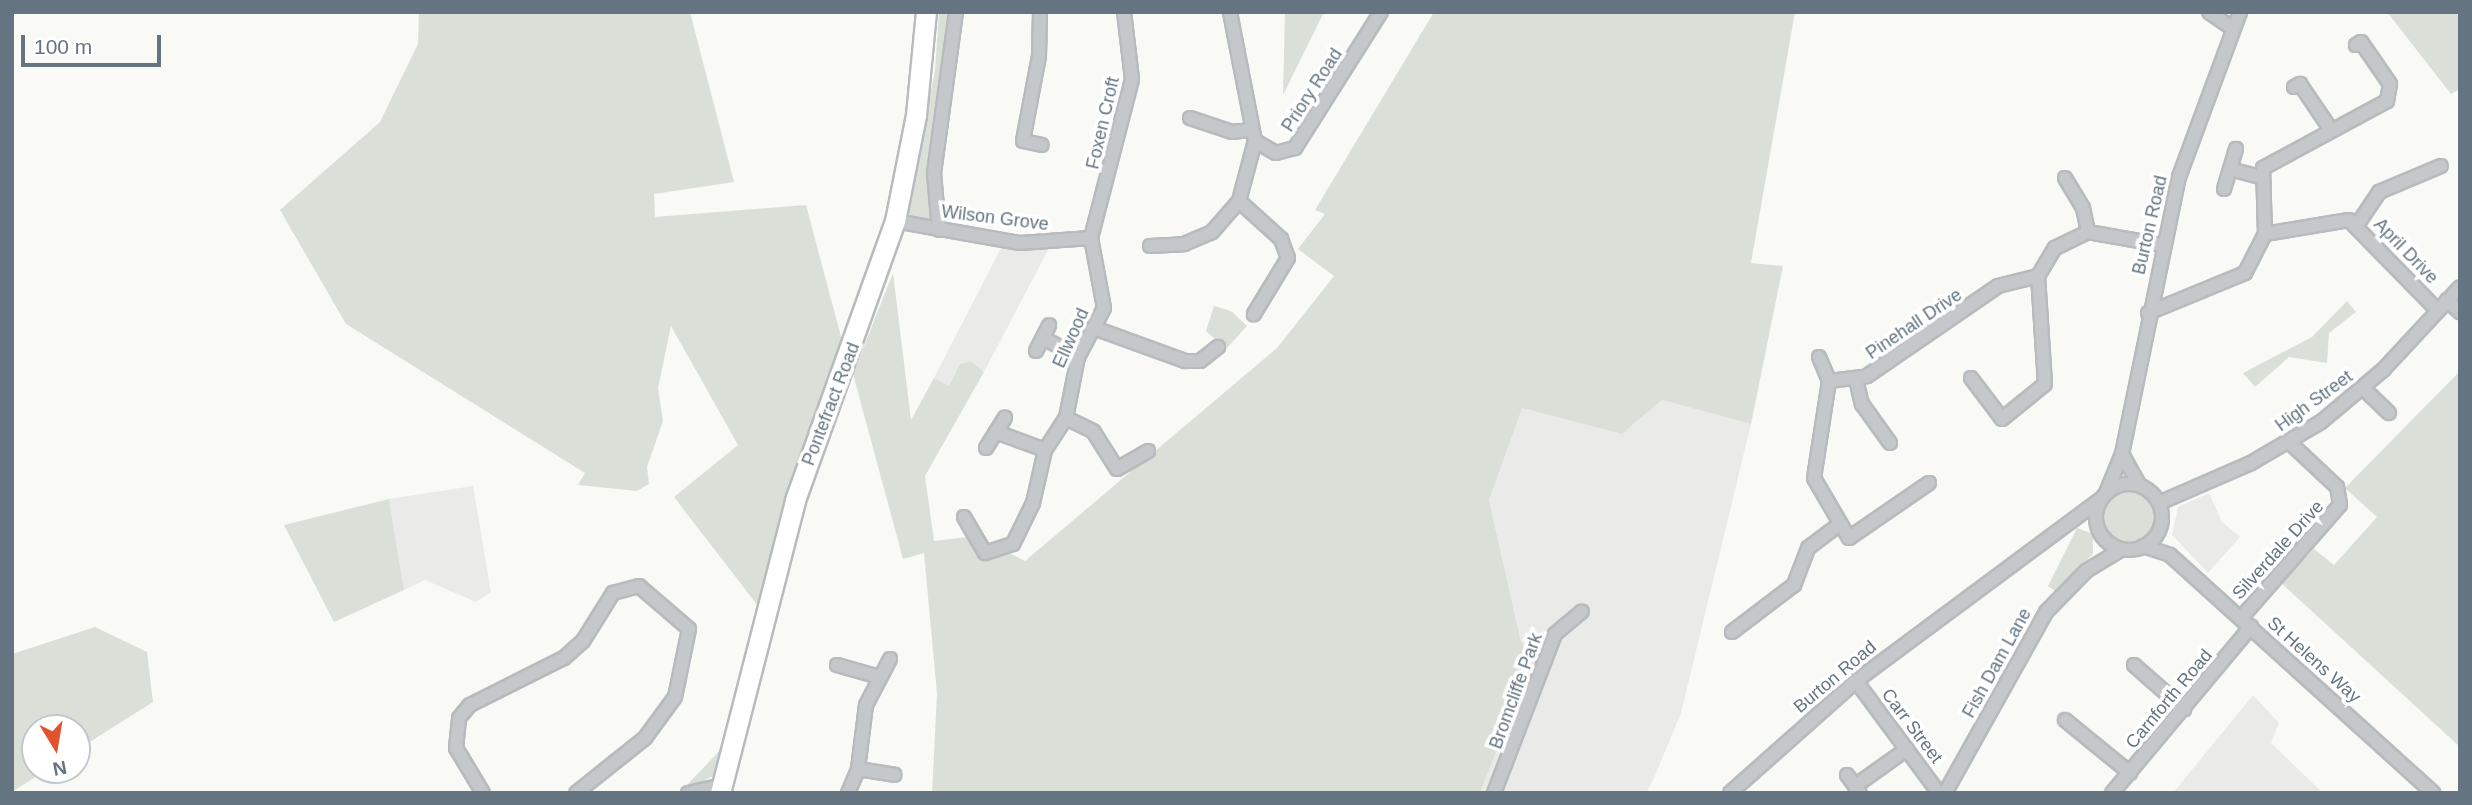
<!DOCTYPE html>
<style>
body{margin:0}
#map{position:relative;width:2472px;height:805px;overflow:hidden;background:#f9f9f6;font-family:Helvetica,sans-serif}
div>[style]{position:absolute}
[style*='--x']{left:calc(var(--x)*1px);top:calc(var(--y)*1px);width:calc(var(--w)*1px);rotate:calc(var(--a)*1deg)}
.built>*{inset:0;background:#eaeae9}
.green>*{inset:0;background:#dae0d7}
.round{border-radius:50%}
.roads{filter:drop-shadow(2px 0 #b7bbbe) drop-shadow(-2px 0 #b7bbbe) drop-shadow(0 2px #b7bbbe) drop-shadow(0 -2px #b7bbbe)}
.minor>*{height:12px;margin:-6px;padding:0 6px;transform-origin:6px;border-radius:6px;background:#c4c8cb}
.minor>.ring{margin:-6px;padding:0;box-sizing:content-box;background:none;border:12px solid #c4c8cb;border-radius:50%}
.highway>*{height:19px;margin:-9.5px;padding:0 9.5px;transform-origin:9.5px;border-radius:9.5px;background:#fff}
span{translate:-50% -50%;white-space:nowrap;text-align:center;line-height:1.15;-webkit-text-stroke:7px #fff;paint-order:stroke}
.street-label{font-size:18px;color:#647581}
.frame{position:absolute;inset:0;border:14px solid #647581;pointer-events:none}
.north{position:absolute;left:21px;top:714px;width:70px;height:70px;box-sizing:border-box;background:#fff;border:2px solid #c1c8cd;border-radius:50%;rotate:169deg;font-size:19px;font-weight:700;line-height:28px;text-align:center;color:#647581}
.north::after{content:'';display:block;margin:auto;width:24px;height:32px;background:#e2532d;clip-path:polygon(50% 0,100% 100%,50% 72%,0 100%)}
.scale{position:absolute;left:21px;top:35px;width:140px;height:32px;box-sizing:border-box;border:4px solid #647581;border-top:0;padding-left:9px;font-size:21px;line-height:24px;white-space:nowrap;color:#647581;-webkit-text-stroke:5px #fff;paint-order:stroke}
</style>
<div id="map">
<div class="built">
<i style="clip-path:polygon(1001px 248px,1049px 248px,984px 372px,971px 361px,960px 364px,949px 387px,934px 378px)"></i>
<i style="clip-path:polygon(1662px 400px,1751px 424px,1681px 713px,1654px 778px,1646px 793px,1480px 793px,1533px 658px,1521px 642px,1489px 500px,1513px 425px,1522px 408px,1622px 434px)"></i>
<i style="clip-path:polygon(473px 486px,491px 592px,476px 602px,425px 580px,404px 590px,389px 499px)"></i>
<i style="clip-path:polygon(2209px 493px,2222px 522px,2240px 537px,2208px 573px,2172px 535px,2178px 507px)"></i>
<i style="clip-path:polygon(2253px 695px,2279px 723px,2271px 743px,2323px 793px,2173px 793px)"></i>
</div>
<div class="green">
<i style="clip-path:polygon(419px 12px,690px 12px,734px 182px,654px 194px,655px 217px,806px 205px,843px 344px,780px 520px,758px 606px,674px 497px,738px 445px,671px 326px,658px 388px,663px 421px,647px 467px,649px 484px,637px 491px,578px 485px,585px 473px,346px 324px,280px 210px,380px 122px,418px 44px)"></i>
<i style="clip-path:polygon(939px 12px,952px 12px,933px 220px,928px 222px,910px 217px,908px 209px,935px 70px)"></i>
<i style="clip-path:polygon(1285px 12px,1324px 12px,1283px 95px)"></i>
<i style="clip-path:polygon(1434px 12px,1795px 12px,1751px 263px,1783px 266px,1751px 424px,1662px 400px,1622px 434px,1522px 408px,1489px 500px,1521px 642px,1533px 658px,1480px 793px,932px 793px,937px 694px,924px 553px,903px 559px,853px 374px,893px 273px,911px 420px,934px 378px,949px 386px,960px 364px,971px 361px,984px 372px,925px 476px,934px 541px,976px 536px,1025px 561px,1277px 348px,1334px 276px,1298px 249px,1325px 214px,1315px 210px)"></i>
<i style="clip-path:polygon(2387px 12px,2460px 12px,2460px 89px,2451px 94px)"></i>
<i style="clip-path:polygon(2347px 301px,2356px 312px,2329px 333px,2327px 363px,2289px 357px,2255px 387px,2243px 373px,2312px 337px)"></i>
<i style="clip-path:polygon(1214px 306px,1231px 311px,1247px 326px,1226px 349px,1206px 331px)"></i>
<i style="clip-path:polygon(2460px 371px,2460px 747px,2280px 582px,2314px 549px,2334px 565px,2377px 517px,2345px 488px)"></i>
<i class="round" style="left:2103px;top:491px;width:52px;height:52px"></i>
<i style="clip-path:polygon(389px 499px,404px 590px,334px 622px,284px 525px)"></i>
<i style="clip-path:polygon(2077px 528px,2093px 534px,2093px 554px,2055px 591px,2048px 586px)"></i>
<i style="clip-path:polygon(95px 627px,147px 652px,153px 702px,77px 750px,77px 728px,35px 728px,35px 770px,46px 770px,12px 792px,12px 654px)"></i>
<i style="clip-path:polygon(724px 746px,719px 773px,691px 787px,688px 784px)"></i>
</div>
<div class="roads">
<div class="minor">
<i style="--x:1040;--y:12;--w:44;--a:91.3"></i>
<i style="--x:1039;--y:56;--w:86;--a:100.7"></i>
<i style="--x:1023;--y:141;--w:19;--a:12"></i>
<i style="--x:2209;--y:12;--w:29;--a:35"></i>
<i style="--x:2294;--y:87;--w:7;--a:-27"></i>
<i style="--x:2300;--y:84;--w:55;--a:56"></i>
<i style="--x:1190;--y:118;--w:44;--a:18.4"></i>
<i style="--x:1232;--y:132;--w:18;--a:-6"></i>
<i style="--x:1255;--y:141;--w:24;--a:30"></i>
<i style="--x:1276;--y:153;--w:20;--a:-15"></i>
<i style="--x:1295;--y:148;--w:161;--a:-57.7"></i>
<i style="--x:2230;--y:169;--w:31;--a:15"></i>
<i style="--x:2065;--y:178;--w:35;--a:59"></i>
<i style="--x:2083;--y:208;--w:25;--a:78"></i>
<i style="--x:2224;--y:189;--w:42;--a:-73.3"></i>
<i style="--x:1239;--y:201;--w:57;--a:42.1"></i>
<i style="--x:1281;--y:239;--w:20;--a:70"></i>
<i style="--x:1288;--y:258;--w:66;--a:121.3"></i>
<i style="--x:895;--y:221;--w:127;--a:10"></i>
<i style="--x:1020;--y:243;--w:71;--a:-4"></i>
<i style="--x:2357;--y:225;--w:40;--a:-56"></i>
<i style="--x:2379;--y:192;--w:67;--a:-22.8"></i>
<i style="--x:939;--y:230;--w:57;--a:-95"></i>
<i style="--x:934;--y:173;--w:162;--a:-82.2"></i>
<i style="--x:2265;--y:234;--w:85;--a:-9.5"></i>
<i style="--x:2349;--y:220;--w:126;--a:45.6"></i>
<i style="--x:1150;--y:246;--w:34;--a:-3"></i>
<i style="--x:1184;--y:244;--w:30;--a:-23"></i>
<i style="--x:1212;--y:232;--w:41;--a:-48.9"></i>
<i style="--x:1239;--y:201;--w:62;--a:-75.1"></i>
<i style="--x:1255;--y:141;--w:131;--a:-101"></i>
<i style="--x:2447;--y:300;--w:18;--a:43"></i>
<i style="--x:2148;--y:313;--w:105;--a:-22.4"></i>
<i style="--x:2245;--y:273;--w:44;--a:-62.9"></i>
<i style="--x:2265;--y:234;--w:66;--a:-91.7"></i>
<i style="--x:2263;--y:168;--w:141;--a:-28.4"></i>
<i style="--x:2387;--y:101;--w:17;--a:-80"></i>
<i style="--x:2390;--y:84;--w:51;--a:-124.6"></i>
<i style="--x:2361;--y:42;--w:6;--a:149"></i>
<i style="--x:1097;--y:329;--w:94;--a:20"></i>
<i style="--x:1185;--y:361;--w:15;--a:0"></i>
<i style="--x:1200;--y:361;--w:23;--a:-38"></i>
<i style="--x:1043;--y:338;--w:40;--a:28"></i>
<i style="--x:1036;--y:351;--w:29;--a:-63"></i>
<i style="--x:1819;--y:357;--w:26;--a:67"></i>
<i style="--x:1971;--y:378;--w:51;--a:52.9"></i>
<i style="--x:2002;--y:419;--w:55;--a:-39.1"></i>
<i style="--x:2045;--y:384;--w:108;--a:-93.7"></i>
<i style="--x:2038;--y:276;--w:33;--a:-59"></i>
<i style="--x:2055;--y:248;--w:37;--a:-26"></i>
<i style="--x:2088;--y:232;--w:75;--a:10"></i>
<i style="--x:1856;--y:379;--w:26;--a:77"></i>
<i style="--x:1862;--y:404;--w:48;--a:54.3"></i>
<i style="--x:2363;--y:388;--w:36;--a:44"></i>
<i style="--x:1066;--y:418;--w:30;--a:26"></i>
<i style="--x:1093;--y:431;--w:45;--a:57.7"></i>
<i style="--x:1117;--y:469;--w:36;--a:-30"></i>
<i style="--x:996;--y:432;--w:52;--a:20.2"></i>
<i style="--x:986;--y:448;--w:36;--a:-58"></i>
<i style="--x:2122;--y:454;--w:35;--a:61"></i>
<i style="--x:1929;--y:483;--w:97;--a:145.5"></i>
<i style="--x:1849;--y:538;--w:69;--a:-120.3"></i>
<i style="--x:1814;--y:478;--w:98;--a:-81.2"></i>
<i style="--x:1829;--y:381;--w:38;--a:-7"></i>
<i style="--x:1867;--y:376;--w:159;--a:-34.5"></i>
<i style="--x:1998;--y:286;--w:41;--a:-14"></i>
<i class="ring" style="left:2096px;top:484px;width:54px;height:54px"></i>
<i style="--x:2106;--y:493;--w:42;--a:-67.7"></i>
<i style="--x:2122;--y:454;--w:283;--a:-78.4"></i>
<i style="--x:2179;--y:177;--w:176;--a:-69.7"></i>
<i style="--x:2159;--y:503;--w:100;--a:-23.5"></i>
<i style="--x:2251;--y:463;--w:81;--a:-30.4"></i>
<i style="--x:2321;--y:422;--w:81;--a:-40"></i>
<i style="--x:2383;--y:370;--w:113;--a:-47.1"></i>
<i style="--x:964;--y:517;--w:42;--a:59.7"></i>
<i style="--x:985;--y:553;--w:29;--a:-18"></i>
<i style="--x:1013;--y:544;--w:46;--a:-64"></i>
<i style="--x:1033;--y:503;--w:54;--a:-77.2"></i>
<i style="--x:1045;--y:450;--w:38;--a:-57"></i>
<i style="--x:1066;--y:418;--w:62;--a:-78.9"></i>
<i style="--x:1078;--y:357;--w:55;--a:-62"></i>
<i style="--x:1104;--y:308;--w:71;--a:-100.5"></i>
<i style="--x:1091;--y:238;--w:164;--a:-75.5"></i>
<i style="--x:1132;--y:79;--w:67;--a:-96.8"></i>
<i style="--x:2143;--y:546;--w:28;--a:18"></i>
<i style="--x:2170;--y:555;--w:355;--a:42.1"></i>
<i style="--x:2241;--y:618;--w:150;--a:-48.8"></i>
<i style="--x:2340;--y:505;--w:18;--a:-99"></i>
<i style="--x:2337;--y:487;--w:66;--a:-136.8"></i>
<i style="--x:1732;--y:632;--w:78;--a:-37.2"></i>
<i style="--x:1794;--y:585;--w:40;--a:-69"></i>
<i style="--x:1808;--y:548;--w:39;--a:-37"></i>
<i style="--x:837;--y:665;--w:44;--a:15.9"></i>
<i style="--x:2134;--y:665;--w:67;--a:41.3"></i>
<i style="--x:1856;--y:681;--w:139;--a:53.5"></i>
<i style="--x:2065;--y:720;--w:84;--a:39.2"></i>
<i style="--x:858;--y:769;--w:37;--a:9"></i>
<i style="--x:1847;--y:775;--w:21;--a:53"></i>
<i style="--x:1855;--y:786;--w:64;--a:-35.4"></i>
<i style="--x:483;--y:793;--w:52;--a:-121"></i>
<i style="--x:456;--y:748;--w:30;--a:-84"></i>
<i style="--x:459;--y:718;--w:17;--a:-50"></i>
<i style="--x:470;--y:705;--w:105;--a:-26.6"></i>
<i style="--x:564;--y:658;--w:25;--a:-42"></i>
<i style="--x:583;--y:641;--w:57;--a:-58"></i>
<i style="--x:613;--y:593;--w:27;--a:-15"></i>
<i style="--x:639;--y:586;--w:66;--a:40.7"></i>
<i style="--x:689;--y:629;--w:69;--a:101.6"></i>
<i style="--x:675;--y:697;--w:51;--a:126.2"></i>
<i style="--x:645;--y:738;--w:88;--a:141.4"></i>
<i style="--x:688;--y:793;--w:35;--a:-13"></i>
<i style="--x:848;--y:793;--w:26;--a:-67"></i>
<i style="--x:858;--y:769;--w:64;--a:-82.9"></i>
<i style="--x:866;--y:705;--w:52;--a:-62.4"></i>
<i style="--x:1494;--y:793;--w:170;--a:-69"></i>
<i style="--x:1555;--y:634;--w:35;--a:-40"></i>
<i style="--x:1730;--y:793;--w:169;--a:-41.6"></i>
<i style="--x:1856;--y:681;--w:305;--a:-36.6"></i>
<i style="--x:1945;--y:793;--w:207;--a:-60.8"></i>
<i style="--x:2046;--y:612;--w:57;--a:-45.7"></i>
<i style="--x:2086;--y:571;--w:42;--a:-31.4"></i>
<i style="--x:2112;--y:793;--w:217;--a:-50.1"></i>
</div>
<div class="highway">
<i style="--x:720;--y:793;--w:302;--a:-75.6"></i>
<i style="--x:795;--y:500;--w:296;--a:-70.3"></i>
<i style="--x:895;--y:221;--w:108;--a:-78.8"></i>
<i style="--x:916;--y:115;--w:103;--a:-84.5"></i>
</div>
</div>
<div class="street-label">
<span style="left:1312px;top:90px;rotate:-57deg">Priory Road</span>
<span style="left:1103px;top:123px;rotate:-77deg">Foxen Croft</span>
<span style="left:995px;top:218px;rotate:7deg">Wilson Grove</span>
<span style="left:2150px;top:225px;rotate:-77deg">Burton Road</span>
<span style="left:2406px;top:251px;rotate:46deg">April Drive</span>
<span style="left:1914px;top:324px;rotate:-34deg">Pinehall Drive</span>
<span style="left:1071px;top:338px;rotate:-66deg">Ellwood</span>
<span style="left:2314px;top:401px;rotate:-36deg">High Street</span>
<span style="left:831px;top:404px;rotate:-69deg">Pontefract Road</span>
<span style="left:2278px;top:550px;rotate:-48deg">Silverdale Drive</span>
<span style="left:2314px;top:660px;rotate:42deg">St Helens Way</span>
<span style="left:1997px;top:663px;rotate:-61deg">Fish Dam Lane</span>
<span style="left:1835px;top:677px;rotate:-40deg">Burton Road</span>
<span style="left:1516px;top:691px;rotate:-70deg">Bromcliffe Park</span>
<span style="left:2169px;top:699px;rotate:-50deg">Carnforth Road</span>
<span style="left:1912px;top:726px;rotate:53deg">Carr Street</span>
</div>
<div class="frame"></div>
<div class="north">N</div>
<div class="scale">100 m</div>
</div>
